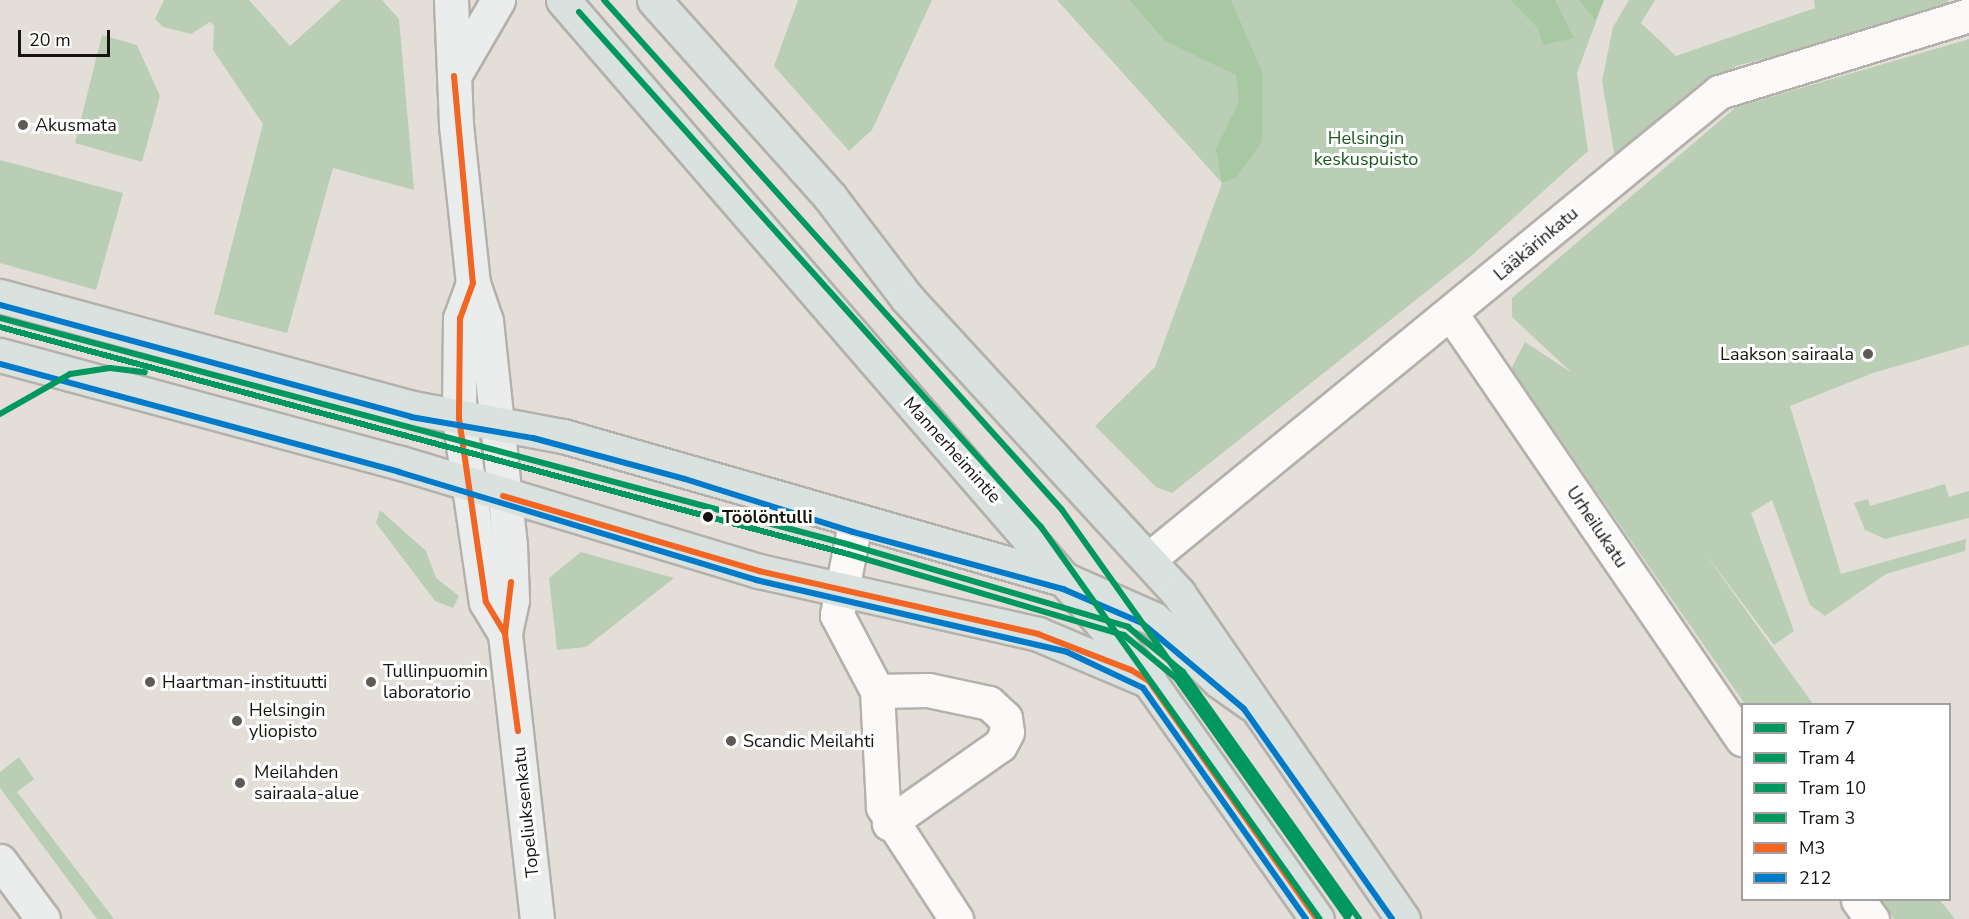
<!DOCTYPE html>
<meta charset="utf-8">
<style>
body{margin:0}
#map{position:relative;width:1969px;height:919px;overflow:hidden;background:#e3dfd8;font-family:"Nunito Sans",sans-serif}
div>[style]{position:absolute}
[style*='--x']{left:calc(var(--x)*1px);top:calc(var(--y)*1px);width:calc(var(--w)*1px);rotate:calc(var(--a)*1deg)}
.green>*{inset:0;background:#b9ceb4}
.forest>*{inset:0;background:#a8c8a3}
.roads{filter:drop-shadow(2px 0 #b4b0ab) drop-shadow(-2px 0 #b4b0ab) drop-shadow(0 2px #b4b0ab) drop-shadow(0 -2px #b4b0ab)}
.minor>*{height:33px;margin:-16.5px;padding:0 16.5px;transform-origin:16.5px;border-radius:16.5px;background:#fbfaf9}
.secondary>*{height:33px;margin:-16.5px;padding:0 16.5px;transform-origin:16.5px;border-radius:16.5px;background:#ebedec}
.primary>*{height:33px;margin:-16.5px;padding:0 16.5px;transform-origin:16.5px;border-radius:16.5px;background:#dae2e0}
.bus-1>*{height:6px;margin:-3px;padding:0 3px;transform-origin:3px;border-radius:3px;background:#f26522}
.bus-2>*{height:6px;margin:-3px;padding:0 3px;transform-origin:3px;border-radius:3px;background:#007ac9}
.tram-1>*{height:6px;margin:-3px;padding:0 3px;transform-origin:3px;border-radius:3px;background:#00985f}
.tram-2>*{height:6px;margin:-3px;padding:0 3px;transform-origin:3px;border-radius:3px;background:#00985f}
.tram-3>*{height:6px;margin:-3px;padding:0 3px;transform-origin:3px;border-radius:3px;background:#00985f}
.tram-4>*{height:6px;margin:-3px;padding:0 3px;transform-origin:3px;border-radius:3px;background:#00985f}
.dots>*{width:16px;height:16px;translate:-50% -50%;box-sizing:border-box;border:3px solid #fff;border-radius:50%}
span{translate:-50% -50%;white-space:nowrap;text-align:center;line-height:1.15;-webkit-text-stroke:6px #fff;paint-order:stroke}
.poi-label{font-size:18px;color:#171410}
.left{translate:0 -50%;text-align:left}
.right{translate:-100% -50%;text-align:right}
.park-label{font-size:18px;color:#18581d}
.street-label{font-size:18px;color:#171410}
.stop-label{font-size:18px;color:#171410;font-weight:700}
.legend{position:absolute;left:1741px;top:703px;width:210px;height:198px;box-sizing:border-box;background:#fff;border:2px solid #a2a19f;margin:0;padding:8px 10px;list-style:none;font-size:18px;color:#171410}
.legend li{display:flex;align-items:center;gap:12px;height:30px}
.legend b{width:30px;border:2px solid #a2a19f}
.scale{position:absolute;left:18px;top:30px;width:92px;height:27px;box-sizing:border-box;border:3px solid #171410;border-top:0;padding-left:8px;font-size:18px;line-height:21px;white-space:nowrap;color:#171410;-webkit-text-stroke:4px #fff;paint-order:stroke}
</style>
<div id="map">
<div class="green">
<i style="clip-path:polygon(164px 0,249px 0,290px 46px,341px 0,382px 0,399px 19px,414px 190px,333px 168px,287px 333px,214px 314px,263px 124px,213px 50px,214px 26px,210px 22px,191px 34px,163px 27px,155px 19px)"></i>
<i style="clip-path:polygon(798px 0,932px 0,872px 130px,849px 151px,774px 66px)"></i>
<i style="clip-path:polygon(1057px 0,1604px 0,1577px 73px,1588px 151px,1470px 257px,1172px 493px,1156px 487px,1095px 426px,1155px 367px,1222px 183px)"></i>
<i style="clip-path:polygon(1629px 0,1655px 0,1641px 23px,1676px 56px,1815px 8px,1814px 0,1948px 0,1952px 10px,1736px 66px,1685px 100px,1616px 164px,1602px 81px,1613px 27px)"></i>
<i style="clip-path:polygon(102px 35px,137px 45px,160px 96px,142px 162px,75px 143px)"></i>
<i style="clip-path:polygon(1969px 39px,1969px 345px,1873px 373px,1790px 406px,1841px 574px,1966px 539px,1965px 551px,1886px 574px,1825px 616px,1810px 605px,1772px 500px,1751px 513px,1794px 631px,1774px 645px,1702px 549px,1813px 704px,1745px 704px,1511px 369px,1525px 342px,1572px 373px,1512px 317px,1512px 298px,1736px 107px)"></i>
<i style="clip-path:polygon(0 160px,123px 193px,96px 290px,0 263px)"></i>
<i style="clip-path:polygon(1945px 484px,1949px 497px,1969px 491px,1969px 518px,1885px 539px,1865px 530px,1854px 503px,1868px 499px,1870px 506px)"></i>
<i style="clip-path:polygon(380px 510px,426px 551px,436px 578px,459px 596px,453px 608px,435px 601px,376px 523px)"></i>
<i style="clip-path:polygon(581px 552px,674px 578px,586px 647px,557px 650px,549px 578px)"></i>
<i style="clip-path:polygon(19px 757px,34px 779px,17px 792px,114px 919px,97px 919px,0 788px,0 772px)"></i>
<i style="clip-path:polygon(1880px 900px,1940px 900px,1955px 919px,1894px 919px)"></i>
</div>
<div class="forest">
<i style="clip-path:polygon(1130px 0,1231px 0,1263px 74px,1262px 141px,1237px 177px,1222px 183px,1216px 149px,1239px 102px,1236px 75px,1165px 41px)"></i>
<i style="clip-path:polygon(1510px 0,1555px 0,1574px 38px,1543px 45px,1538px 28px)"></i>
<i style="clip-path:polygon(1579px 0,1604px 0,1595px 20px)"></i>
</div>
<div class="roads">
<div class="minor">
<i style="--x:1452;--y:315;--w:514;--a:55.63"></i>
<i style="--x:855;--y:523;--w:94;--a:101.1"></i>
<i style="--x:837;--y:615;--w:86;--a:62.2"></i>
<i style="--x:877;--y:691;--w:116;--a:87"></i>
<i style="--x:883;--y:807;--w:134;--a:56.9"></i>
<i style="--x:1149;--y:559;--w:737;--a:-39.33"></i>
<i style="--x:1719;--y:92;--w:262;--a:-17.1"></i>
<i style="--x:877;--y:691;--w:51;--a:-1.1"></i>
<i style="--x:928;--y:690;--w:62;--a:12"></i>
<i style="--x:989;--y:703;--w:22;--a:43"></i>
<i style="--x:1005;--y:718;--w:14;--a:82"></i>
<i style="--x:1007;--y:732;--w:15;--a:118"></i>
<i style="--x:1000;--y:745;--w:136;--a:144.9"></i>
<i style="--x:1858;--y:900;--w:24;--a:54"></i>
</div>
<div class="secondary">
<i style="--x:451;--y:0;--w:125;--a:87.7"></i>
<i style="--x:456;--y:125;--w:159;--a:83.9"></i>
<i style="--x:473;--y:283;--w:40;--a:71.1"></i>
<i style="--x:486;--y:321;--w:225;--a:83.9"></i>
<i style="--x:510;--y:545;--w:55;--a:87.9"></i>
<i style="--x:512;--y:600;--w:35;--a:102"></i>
<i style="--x:505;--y:634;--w:287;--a:83.6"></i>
<i style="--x:454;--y:76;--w:88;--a:-59.9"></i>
<i style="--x:473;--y:283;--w:37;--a:110"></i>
<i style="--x:460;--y:318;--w:100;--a:90.6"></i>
<i style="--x:459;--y:418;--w:186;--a:81.7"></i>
<i style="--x:486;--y:602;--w:37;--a:59"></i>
<i style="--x:0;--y:861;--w:72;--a:53.4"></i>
</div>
<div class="primary">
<i style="--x:563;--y:0;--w:812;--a:49.15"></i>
<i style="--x:1094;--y:614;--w:87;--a:50.6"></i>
<i style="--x:1149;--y:681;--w:291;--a:54.8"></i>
<i style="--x:654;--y:0;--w:264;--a:48.2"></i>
<i style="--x:830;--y:197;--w:127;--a:52.7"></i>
<i style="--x:907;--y:298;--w:401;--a:47.4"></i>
<i style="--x:1178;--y:593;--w:396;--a:55.4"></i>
<i style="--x:0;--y:296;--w:428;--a:15.2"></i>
<i style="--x:413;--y:408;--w:153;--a:10.6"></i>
<i style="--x:563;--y:436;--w:523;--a:15.98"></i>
<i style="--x:1066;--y:580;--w:96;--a:23.9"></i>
<i style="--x:1154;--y:619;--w:90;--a:43.6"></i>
<i style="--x:1219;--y:681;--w:39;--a:35"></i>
<i style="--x:0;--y:355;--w:415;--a:15.1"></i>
<i style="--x:401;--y:463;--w:374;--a:16.8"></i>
<i style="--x:759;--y:571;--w:286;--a:12.7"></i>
<i style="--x:1038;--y:634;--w:121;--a:22.9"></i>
</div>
</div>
<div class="bus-1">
<i style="--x:454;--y:76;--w:208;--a:84.8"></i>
<i style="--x:473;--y:283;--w:37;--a:110"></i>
<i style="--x:460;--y:318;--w:100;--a:90.6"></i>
<i style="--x:459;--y:418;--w:186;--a:81.7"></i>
<i style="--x:486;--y:602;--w:37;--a:59"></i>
<i style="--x:503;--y:496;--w:267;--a:16.3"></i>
<i style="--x:759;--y:571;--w:286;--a:12.7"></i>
<i style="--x:1038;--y:634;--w:100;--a:21.2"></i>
<i style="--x:1131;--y:670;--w:21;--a:31"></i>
<i style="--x:1149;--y:681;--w:291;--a:54.8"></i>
<i style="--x:511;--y:582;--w:52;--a:96.6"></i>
<i style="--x:505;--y:634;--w:98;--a:82.4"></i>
</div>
<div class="bus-2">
<i style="--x:0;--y:305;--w:426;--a:15.2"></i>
<i style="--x:411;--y:417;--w:124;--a:9.8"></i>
<i style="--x:533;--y:438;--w:157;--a:15.1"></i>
<i style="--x:685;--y:479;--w:176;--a:17.5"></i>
<i style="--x:853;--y:532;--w:218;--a:15.2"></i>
<i style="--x:1063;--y:589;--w:86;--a:23.3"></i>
<i style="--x:1142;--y:623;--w:133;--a:40.1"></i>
<i style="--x:1244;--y:709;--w:257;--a:54.8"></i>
<i style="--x:0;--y:364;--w:413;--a:15.1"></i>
<i style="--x:399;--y:472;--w:373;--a:16.8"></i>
<i style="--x:756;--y:580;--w:319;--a:13"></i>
<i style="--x:1067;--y:652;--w:84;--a:25.3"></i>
<i style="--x:1143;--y:688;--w:283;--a:54.8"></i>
</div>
<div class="tram-1">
<i style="--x:0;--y:318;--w:880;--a:14.95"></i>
<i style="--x:850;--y:545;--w:290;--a:16.4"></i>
<i style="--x:1128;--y:627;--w:71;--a:39.3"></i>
<i style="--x:1183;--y:672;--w:303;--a:54.5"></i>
<i style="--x:0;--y:414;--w:81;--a:-29.7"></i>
<i style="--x:70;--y:374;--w:40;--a:-8.5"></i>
<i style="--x:110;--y:368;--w:35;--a:7"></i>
</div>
<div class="tram-2">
<i style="--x:0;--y:327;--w:878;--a:14.99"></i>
<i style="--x:848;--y:554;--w:288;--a:16.4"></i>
<i style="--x:1124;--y:635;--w:67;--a:39.6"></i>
<i style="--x:1176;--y:678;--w:296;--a:54.5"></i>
</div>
<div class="tram-3">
<i style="--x:604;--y:0;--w:685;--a:48.07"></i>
<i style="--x:1062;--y:510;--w:496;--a:54.6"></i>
</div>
<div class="tram-4">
<i style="--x:579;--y:12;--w:692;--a:48.11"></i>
<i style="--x:1041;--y:527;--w:481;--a:54.6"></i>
</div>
<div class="dots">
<i style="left:23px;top:125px;background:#5e5b56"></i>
<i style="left:1868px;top:354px;background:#5e5b56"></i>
<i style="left:708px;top:517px;background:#171410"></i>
<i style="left:150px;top:682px;background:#5e5b56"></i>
<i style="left:371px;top:682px;background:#5e5b56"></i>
<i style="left:237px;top:721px;background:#5e5b56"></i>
<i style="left:731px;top:741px;background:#5e5b56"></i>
<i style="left:240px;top:783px;background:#5e5b56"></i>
</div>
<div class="poi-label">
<span class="left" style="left:35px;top:125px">Akusmata</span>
<span class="right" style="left:1854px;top:354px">Laakson sairaala</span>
<span class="left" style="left:383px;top:682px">Tullinpuomin<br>laboratorio</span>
<span class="left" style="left:162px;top:682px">Haartman-instituutti</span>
<span class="left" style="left:249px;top:721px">Helsingin<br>yliopisto</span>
<span class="left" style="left:743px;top:741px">Scandic Meilahti</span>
<span class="left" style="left:254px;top:783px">Meilahden<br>sairaala-alue</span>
</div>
<div class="park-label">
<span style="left:1366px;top:149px">Helsingin<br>keskuspuisto</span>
</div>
<div class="street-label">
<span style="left:1536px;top:244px;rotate:-40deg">Lääkärinkatu</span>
<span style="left:952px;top:450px;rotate:48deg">Mannerheimintie</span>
<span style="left:1597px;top:527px;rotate:56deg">Urheilukatu</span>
<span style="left:526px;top:812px;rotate:-96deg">Topeliuksenkatu</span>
</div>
<div class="stop-label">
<span class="left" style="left:722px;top:517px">Töölöntulli</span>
</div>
<ul class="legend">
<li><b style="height:8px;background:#00985f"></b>Tram 7</li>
<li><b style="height:8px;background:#00985f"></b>Tram 4</li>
<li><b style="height:8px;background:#00985f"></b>Tram 10</li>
<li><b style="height:8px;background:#00985f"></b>Tram 3</li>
<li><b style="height:8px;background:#f26522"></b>M3</li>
<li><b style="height:8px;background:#007ac9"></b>212</li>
</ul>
<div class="scale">20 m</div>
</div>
